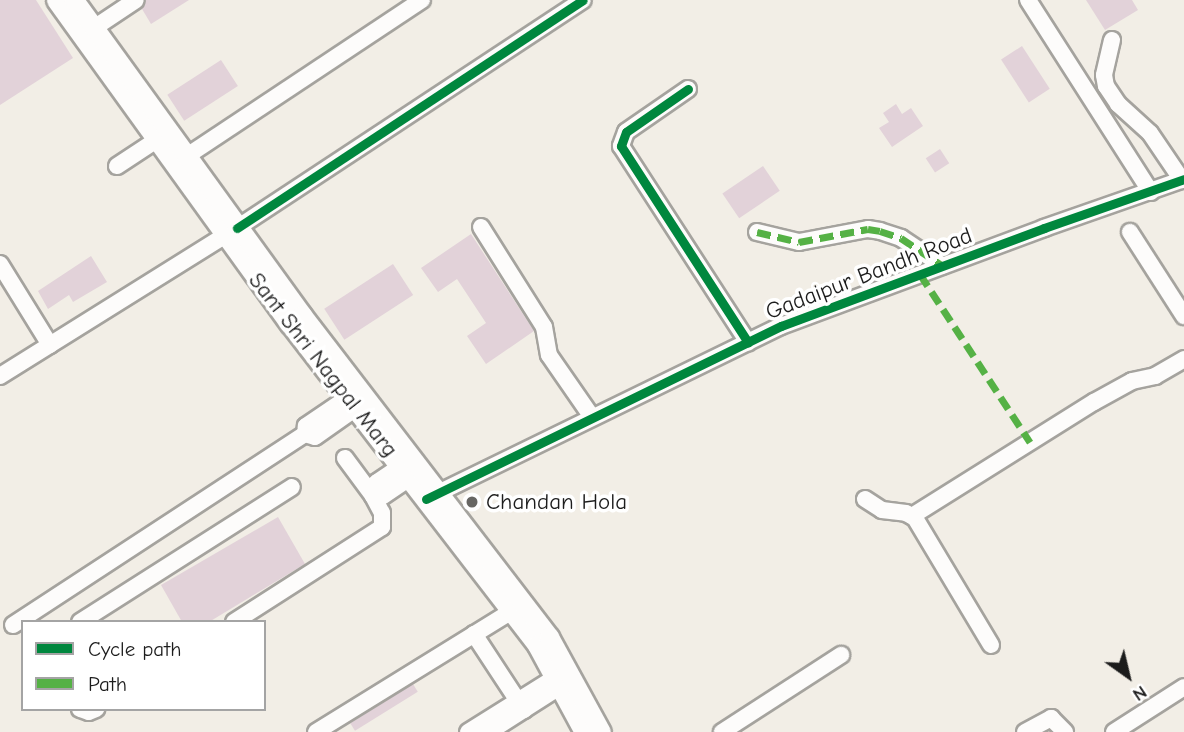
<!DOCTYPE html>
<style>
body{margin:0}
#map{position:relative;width:1184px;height:732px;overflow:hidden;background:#f2eee6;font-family:"Comic Neue",sans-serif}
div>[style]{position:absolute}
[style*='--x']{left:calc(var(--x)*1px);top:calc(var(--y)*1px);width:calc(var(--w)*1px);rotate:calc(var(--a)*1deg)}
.building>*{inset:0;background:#e2d2d9;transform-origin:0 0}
.roads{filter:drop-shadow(2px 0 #a5a39e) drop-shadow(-2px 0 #a5a39e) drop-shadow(0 2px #a5a39e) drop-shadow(0 -2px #a5a39e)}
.minor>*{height:16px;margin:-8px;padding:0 8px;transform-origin:8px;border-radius:8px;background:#fdfcfb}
.major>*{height:19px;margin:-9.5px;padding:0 9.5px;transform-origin:9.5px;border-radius:9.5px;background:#fdfcfb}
.quiet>*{height:7px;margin-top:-3.5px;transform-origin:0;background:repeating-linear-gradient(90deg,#55b145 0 14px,transparent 0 21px)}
.cycleway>*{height:9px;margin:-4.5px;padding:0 4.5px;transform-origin:4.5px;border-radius:4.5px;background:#00873e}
.dots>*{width:19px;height:19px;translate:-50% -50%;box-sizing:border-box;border:4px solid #fff;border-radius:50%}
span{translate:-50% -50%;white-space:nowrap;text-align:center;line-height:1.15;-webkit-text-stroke:7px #fff;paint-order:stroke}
.street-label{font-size:23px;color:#1c1c1c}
.poi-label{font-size:23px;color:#1c1c1c}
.left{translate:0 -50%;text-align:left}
.legend{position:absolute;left:21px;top:620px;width:245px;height:91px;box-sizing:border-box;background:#fff;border:2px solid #a4a4a4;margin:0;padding:9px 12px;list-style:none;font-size:21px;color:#1c1c1c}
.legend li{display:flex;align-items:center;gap:14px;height:35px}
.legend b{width:35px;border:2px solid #a4a4a4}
.north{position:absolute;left:1093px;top:641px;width:70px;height:70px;-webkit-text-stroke:5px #fff;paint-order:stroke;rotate:146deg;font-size:19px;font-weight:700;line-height:28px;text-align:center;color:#1c1c1c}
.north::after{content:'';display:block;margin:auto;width:24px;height:32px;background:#1c1c1c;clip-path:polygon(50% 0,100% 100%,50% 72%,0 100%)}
</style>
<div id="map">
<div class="building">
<i style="clip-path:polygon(0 0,36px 0,73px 58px,0 105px)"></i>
<i style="clip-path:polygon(146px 0,189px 0,151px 24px,142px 9px)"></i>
<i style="clip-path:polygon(1086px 0,1132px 0,1138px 10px,1105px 30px)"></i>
<i style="left:1022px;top:46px;width:51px;height:25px;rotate:57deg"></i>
<i style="left:221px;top:60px;width:31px;height:64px;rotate:57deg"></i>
<i style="clip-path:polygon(896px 104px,902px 114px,911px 108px,923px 126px,892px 147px,879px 128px,889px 122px,883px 113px)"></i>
<i style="left:940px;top:149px;width:17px;height:17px;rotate:57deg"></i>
<i style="left:763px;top:166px;width:30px;height:49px;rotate:56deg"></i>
<i style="clip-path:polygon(471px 234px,534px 331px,486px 364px,467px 336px,486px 323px,457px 279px,438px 292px,421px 268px)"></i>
<i style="clip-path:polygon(91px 256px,107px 282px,73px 302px,69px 295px,48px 309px,38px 291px)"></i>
<i style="left:393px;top:264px;width:37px;height:82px;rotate:57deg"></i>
<i style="clip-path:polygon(278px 517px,305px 564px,209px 622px,182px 622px,161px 585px)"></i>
<i style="left:413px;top:684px;width:9px;height:74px;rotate:58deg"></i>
</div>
<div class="roads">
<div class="minor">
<i style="--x:1028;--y:0;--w:228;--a:57.4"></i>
<i style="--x:94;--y:28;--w:50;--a:-33.7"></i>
<i style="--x:1112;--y:40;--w:36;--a:103"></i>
<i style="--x:1104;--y:75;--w:11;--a:80"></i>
<i style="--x:1106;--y:86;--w:22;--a:56"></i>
<i style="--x:1118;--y:104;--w:43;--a:42.2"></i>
<i style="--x:1150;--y:133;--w:57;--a:55.8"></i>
<i style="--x:688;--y:89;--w:75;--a:145.3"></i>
<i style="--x:626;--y:132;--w:15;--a:110"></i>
<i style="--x:621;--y:146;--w:234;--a:57.1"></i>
<i style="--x:187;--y:156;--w:282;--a:-33.6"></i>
<i style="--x:117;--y:166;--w:45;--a:-33.3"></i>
<i style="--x:481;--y:227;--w:118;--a:57.8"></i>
<i style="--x:544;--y:327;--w:28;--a:80"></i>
<i style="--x:549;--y:355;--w:75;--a:55.3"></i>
<i style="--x:237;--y:228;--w:414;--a:-33.4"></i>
<i style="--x:757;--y:232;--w:43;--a:13.4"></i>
<i style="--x:799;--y:242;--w:70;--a:-10.7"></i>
<i style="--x:868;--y:229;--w:12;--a:9"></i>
<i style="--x:880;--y:231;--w:22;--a:18"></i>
<i style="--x:901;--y:238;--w:50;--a:33.7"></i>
<i style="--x:1130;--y:232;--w:100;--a:57.3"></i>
<i style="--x:0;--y:264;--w:95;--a:58.3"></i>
<i style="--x:0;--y:376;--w:264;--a:-32"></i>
<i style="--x:347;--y:398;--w:50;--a:145.7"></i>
<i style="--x:306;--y:426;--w:8;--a:97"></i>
<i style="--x:305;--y:434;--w:10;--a:17"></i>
<i style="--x:315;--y:437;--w:50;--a:-35.3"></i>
<i style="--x:345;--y:458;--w:47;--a:53.6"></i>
<i style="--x:401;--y:466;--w:29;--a:146"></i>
<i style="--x:377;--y:482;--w:7;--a:124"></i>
<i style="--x:373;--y:488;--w:7;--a:56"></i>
<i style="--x:377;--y:494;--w:6;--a:18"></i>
<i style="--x:383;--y:496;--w:32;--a:-34"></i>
<i style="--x:428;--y:498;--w:393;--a:-26"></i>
<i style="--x:781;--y:326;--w:281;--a:-20.4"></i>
<i style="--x:1044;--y:228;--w:148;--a:-19.3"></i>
<i style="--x:865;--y:499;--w:20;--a:33"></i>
<i style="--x:882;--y:510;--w:24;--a:7"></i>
<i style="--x:906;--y:513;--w:10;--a:29"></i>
<i style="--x:915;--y:518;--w:148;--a:59.1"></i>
<i style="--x:912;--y:516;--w:215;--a:-32.1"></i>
<i style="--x:1094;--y:402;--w:43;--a:-28.9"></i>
<i style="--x:1132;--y:381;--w:24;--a:-12"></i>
<i style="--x:1155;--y:376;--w:34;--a:-30"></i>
<i style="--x:80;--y:622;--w:251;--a:-32.5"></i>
<i style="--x:234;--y:622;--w:176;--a:-32.7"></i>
<i style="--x:382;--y:527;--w:14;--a:-90"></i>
<i style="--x:382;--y:513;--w:19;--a:-118"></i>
<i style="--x:373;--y:496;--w:4;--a:-27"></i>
<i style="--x:13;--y:625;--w:349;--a:-33.2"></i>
<i style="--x:474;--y:634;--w:91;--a:56.7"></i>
<i style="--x:80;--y:709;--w:9;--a:18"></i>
<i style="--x:89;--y:712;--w:8;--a:-23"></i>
<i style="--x:316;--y:732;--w:230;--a:-31.7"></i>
<i style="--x:468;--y:732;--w:104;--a:-32"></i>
<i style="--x:489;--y:732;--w:85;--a:-32.6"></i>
<i style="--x:722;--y:732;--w:142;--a:-32.9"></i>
<i style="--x:1025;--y:732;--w:30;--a:-28"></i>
<i style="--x:1051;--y:718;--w:20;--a:45"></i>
<i style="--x:1114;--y:732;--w:83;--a:-32.7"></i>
</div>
<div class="major">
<i style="--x:56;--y:0;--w:400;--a:54.2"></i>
<i style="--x:290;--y:324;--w:405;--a:52.4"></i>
<i style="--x:537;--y:645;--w:99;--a:61.6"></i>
<i style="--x:74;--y:0;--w:389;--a:54.1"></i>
<i style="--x:302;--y:315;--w:406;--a:52.5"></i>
<i style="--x:549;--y:637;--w:108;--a:61.3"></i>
</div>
</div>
<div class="quiet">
<i style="--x:757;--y:232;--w:43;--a:13.4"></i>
<i style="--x:799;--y:242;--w:70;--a:-10.7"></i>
<i style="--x:868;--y:229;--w:12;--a:9"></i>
<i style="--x:880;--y:231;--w:22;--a:18"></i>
<i style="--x:901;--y:238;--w:50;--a:33.7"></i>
<i style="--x:920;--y:274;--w:201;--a:56.8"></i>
</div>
<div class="cycleway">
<i style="--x:688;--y:89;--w:75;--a:145.3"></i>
<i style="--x:626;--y:132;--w:15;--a:110"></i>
<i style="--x:621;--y:146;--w:234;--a:57.1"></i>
<i style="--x:237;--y:228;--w:414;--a:-33.4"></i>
<i style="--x:426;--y:499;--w:395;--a:-26"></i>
<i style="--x:781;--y:326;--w:281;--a:-20.4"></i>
<i style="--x:1044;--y:228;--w:148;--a:-19.3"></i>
</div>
<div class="dots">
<i style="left:472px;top:502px;background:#676663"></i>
</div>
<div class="street-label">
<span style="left:869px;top:274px;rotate:-21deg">Gadaipur Bandh Road</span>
<span style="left:323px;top:365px;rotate:52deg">Sant Shri Nagpal Marg</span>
</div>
<div class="poi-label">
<span class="left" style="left:486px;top:502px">Chandan Hola</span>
</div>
<ul class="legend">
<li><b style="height:9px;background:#00873e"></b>Cycle path</li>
<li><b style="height:9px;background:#55b145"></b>Path</li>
</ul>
<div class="north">N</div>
</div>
